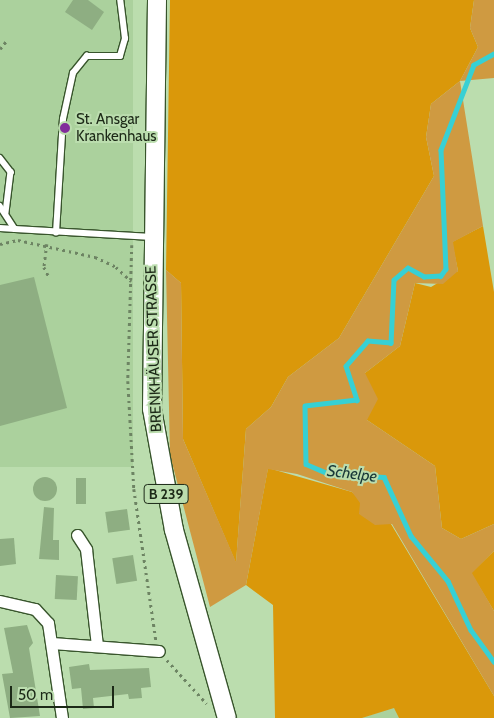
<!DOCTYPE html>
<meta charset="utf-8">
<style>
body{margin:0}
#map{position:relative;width:494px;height:718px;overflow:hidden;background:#bbddae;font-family:Cabin,sans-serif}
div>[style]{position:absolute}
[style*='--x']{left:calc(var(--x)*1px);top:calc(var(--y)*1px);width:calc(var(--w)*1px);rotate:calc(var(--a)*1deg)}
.built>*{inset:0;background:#abd19d;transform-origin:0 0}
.green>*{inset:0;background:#da980a}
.forest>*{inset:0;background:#cf9a41}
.stream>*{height:4.5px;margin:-2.25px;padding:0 2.25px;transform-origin:2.25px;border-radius:2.25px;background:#37d0d4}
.building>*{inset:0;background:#8eae82;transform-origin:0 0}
.round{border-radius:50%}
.path>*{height:2.5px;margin-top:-1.25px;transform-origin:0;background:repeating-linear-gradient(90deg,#6d8463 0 2.5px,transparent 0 6.5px)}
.roads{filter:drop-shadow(1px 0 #38552c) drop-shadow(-1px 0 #38552c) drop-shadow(0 1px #38552c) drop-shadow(0 -1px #38552c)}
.lane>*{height:5.5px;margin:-2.75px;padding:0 2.75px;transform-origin:2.75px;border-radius:2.75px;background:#fff}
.street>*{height:11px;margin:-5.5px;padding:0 5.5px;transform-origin:5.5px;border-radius:5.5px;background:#fff}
.primary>*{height:18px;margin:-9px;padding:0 9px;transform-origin:9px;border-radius:9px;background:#fff}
.dots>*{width:14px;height:14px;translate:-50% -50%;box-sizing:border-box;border:2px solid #bbddae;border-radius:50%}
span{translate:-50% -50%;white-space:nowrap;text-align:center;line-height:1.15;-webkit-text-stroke:4px #bbddae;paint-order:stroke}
.shield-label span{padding:1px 4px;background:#bbddae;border:1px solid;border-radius:4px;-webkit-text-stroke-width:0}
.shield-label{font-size:14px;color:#1c2917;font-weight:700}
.poi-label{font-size:15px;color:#1c2917}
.left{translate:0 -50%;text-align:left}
.street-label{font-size:15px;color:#1c2917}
.water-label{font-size:16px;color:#193838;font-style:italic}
.scale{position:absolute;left:10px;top:686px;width:104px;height:22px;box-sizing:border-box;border:2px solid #1c2917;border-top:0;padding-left:6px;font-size:15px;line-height:18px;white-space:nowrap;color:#1c2917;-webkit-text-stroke:4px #bbddae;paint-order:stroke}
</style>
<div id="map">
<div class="built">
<i style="left:0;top:0;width:133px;height:467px"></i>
<i style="clip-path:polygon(394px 707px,399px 718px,362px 718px)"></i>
</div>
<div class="green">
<i style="clip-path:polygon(170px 0,474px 0,470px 28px,478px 47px,460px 81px,431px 104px,426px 137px,434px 176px,339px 338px,288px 377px,271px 407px,246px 429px,236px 563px,183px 439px,181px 283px,166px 270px)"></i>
<i style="clip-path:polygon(483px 226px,494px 292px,494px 524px,461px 539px,442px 528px,435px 466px,367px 420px,365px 373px,400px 346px,415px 283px,431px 287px,458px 271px,452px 242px)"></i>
<i style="clip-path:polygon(268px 468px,352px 492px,391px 524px,494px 696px,494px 718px,399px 718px,394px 708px,362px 718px,275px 718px,273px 605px,246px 585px)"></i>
<i style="clip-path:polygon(494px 551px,494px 611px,471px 573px)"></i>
</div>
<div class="forest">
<i style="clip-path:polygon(474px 0,494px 0,494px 78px,460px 81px,483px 226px,453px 242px,458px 271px,443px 284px,415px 283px,400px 346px,365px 373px,378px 399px,367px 420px,435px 466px,442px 528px,461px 539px,494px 524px,494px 551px,472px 573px,494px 611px,494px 696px,392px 524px,375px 525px,359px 514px,360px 503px,352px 492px,297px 474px,268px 469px,246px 585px,210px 607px,170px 455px,166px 270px,181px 283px,183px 439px,236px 562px,246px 429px,271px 407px,288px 377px,339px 338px,434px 176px,426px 137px,431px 104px,460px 81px,478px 47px,470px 28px)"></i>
</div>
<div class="stream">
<i style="--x:494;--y:54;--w:23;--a:151"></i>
<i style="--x:474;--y:65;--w:91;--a:111.2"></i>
<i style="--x:441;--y:150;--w:119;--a:87.6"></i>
<i style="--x:446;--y:269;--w:9;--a:126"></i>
<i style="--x:441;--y:276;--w:17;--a:177"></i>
<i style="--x:424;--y:277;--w:18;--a:-151"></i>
<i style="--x:408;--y:268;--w:18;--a:139"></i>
<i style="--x:394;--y:280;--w:63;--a:92.7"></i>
<i style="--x:391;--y:343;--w:23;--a:-175"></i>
<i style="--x:368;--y:341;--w:33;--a:131"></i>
<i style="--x:346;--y:366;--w:36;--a:72"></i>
<i style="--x:357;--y:400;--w:52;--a:173.4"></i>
<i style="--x:305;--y:406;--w:58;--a:89"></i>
<i style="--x:306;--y:464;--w:26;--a:23"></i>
<i style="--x:330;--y:474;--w:54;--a:3.2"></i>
<i style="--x:384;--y:477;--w:65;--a:65.4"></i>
<i style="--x:411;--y:536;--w:58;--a:50.6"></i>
<i style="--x:448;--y:581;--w:54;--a:64.9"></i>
<i style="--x:471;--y:630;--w:39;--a:54"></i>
</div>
<div class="building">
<i style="clip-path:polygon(73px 0,88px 0,104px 12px,92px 30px,65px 12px)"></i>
<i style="clip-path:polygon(34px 277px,67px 408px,0 426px,0 285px)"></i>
<i class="round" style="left:33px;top:477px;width:24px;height:24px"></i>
<i style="left:76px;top:478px;width:10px;height:26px"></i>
<i style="clip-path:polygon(44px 507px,54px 508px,53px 540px,59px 540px,59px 560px,39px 559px)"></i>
<i style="left:127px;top:509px;width:21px;height:22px;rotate:82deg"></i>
<i style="clip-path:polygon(14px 538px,16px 564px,0 566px,0 539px)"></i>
<i style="left:133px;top:555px;width:26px;height:21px;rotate:81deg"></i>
<i style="left:56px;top:575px;width:22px;height:24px;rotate:3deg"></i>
<i style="clip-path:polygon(27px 625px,33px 643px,29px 648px,40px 716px,10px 718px,2px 674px,13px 673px,4px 628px)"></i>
<i style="clip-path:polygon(89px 664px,90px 670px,149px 668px,151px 687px,141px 688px,142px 698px,129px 699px,128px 694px,93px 698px,94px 708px,83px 709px,81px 688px,72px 689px,69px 667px)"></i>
</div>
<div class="path">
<i style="--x:0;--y:49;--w:11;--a:-52"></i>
<i style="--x:0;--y:244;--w:18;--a:-13"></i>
<i style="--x:18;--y:240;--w:79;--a:12.4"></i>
<i style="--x:95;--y:257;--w:23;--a:25"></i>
<i style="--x:116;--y:267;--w:21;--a:43"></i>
<i style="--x:47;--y:244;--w:23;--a:97"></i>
<i style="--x:44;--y:267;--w:11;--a:63"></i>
<i style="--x:132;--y:245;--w:136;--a:91.7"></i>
<i style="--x:128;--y:381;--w:108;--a:86.8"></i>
<i style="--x:134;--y:489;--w:153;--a:81.7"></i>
<i style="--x:167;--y:660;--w:59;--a:47.7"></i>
</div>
<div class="roads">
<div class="lane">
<i style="--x:0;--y:158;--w:18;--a:52"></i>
<i style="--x:11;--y:172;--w:41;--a:97"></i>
<i style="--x:0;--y:206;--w:27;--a:57"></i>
<i style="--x:15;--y:229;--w:137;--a:3.3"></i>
<i style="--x:0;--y:228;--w:15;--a:4"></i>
<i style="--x:56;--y:233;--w:114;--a:-86.5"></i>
<i style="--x:63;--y:119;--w:47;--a:-77.7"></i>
<i style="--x:73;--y:73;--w:22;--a:-51"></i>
<i style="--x:87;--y:56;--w:33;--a:0"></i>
<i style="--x:120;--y:56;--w:18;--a:-74"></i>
<i style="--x:125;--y:39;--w:39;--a:-97"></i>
</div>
<div class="street">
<i style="--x:77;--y:535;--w:17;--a:57"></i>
<i style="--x:86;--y:549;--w:97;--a:83.5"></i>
<i style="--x:0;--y:601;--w:36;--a:13"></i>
<i style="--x:35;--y:609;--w:19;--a:47"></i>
<i style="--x:48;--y:623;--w:96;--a:81.6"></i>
<i style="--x:52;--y:643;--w:107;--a:4.3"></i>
</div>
<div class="primary">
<i style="--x:157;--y:0;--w:409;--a:90.7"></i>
<i style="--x:152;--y:409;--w:123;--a:79.7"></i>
<i style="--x:174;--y:530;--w:195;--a:74.3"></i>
</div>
</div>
<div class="dots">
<i style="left:65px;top:128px;background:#812c9b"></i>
</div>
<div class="shield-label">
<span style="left:166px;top:494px">B 239</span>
</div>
<div class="poi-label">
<span class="left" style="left:76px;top:128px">St. Ansgar<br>Krankenhaus</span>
</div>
<div class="street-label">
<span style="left:154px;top:349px;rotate:-92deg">BRENKHÄUSER STRASSE</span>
</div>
<div class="water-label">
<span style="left:352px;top:474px;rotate:7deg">Schelpe</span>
</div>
<div class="scale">50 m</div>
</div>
